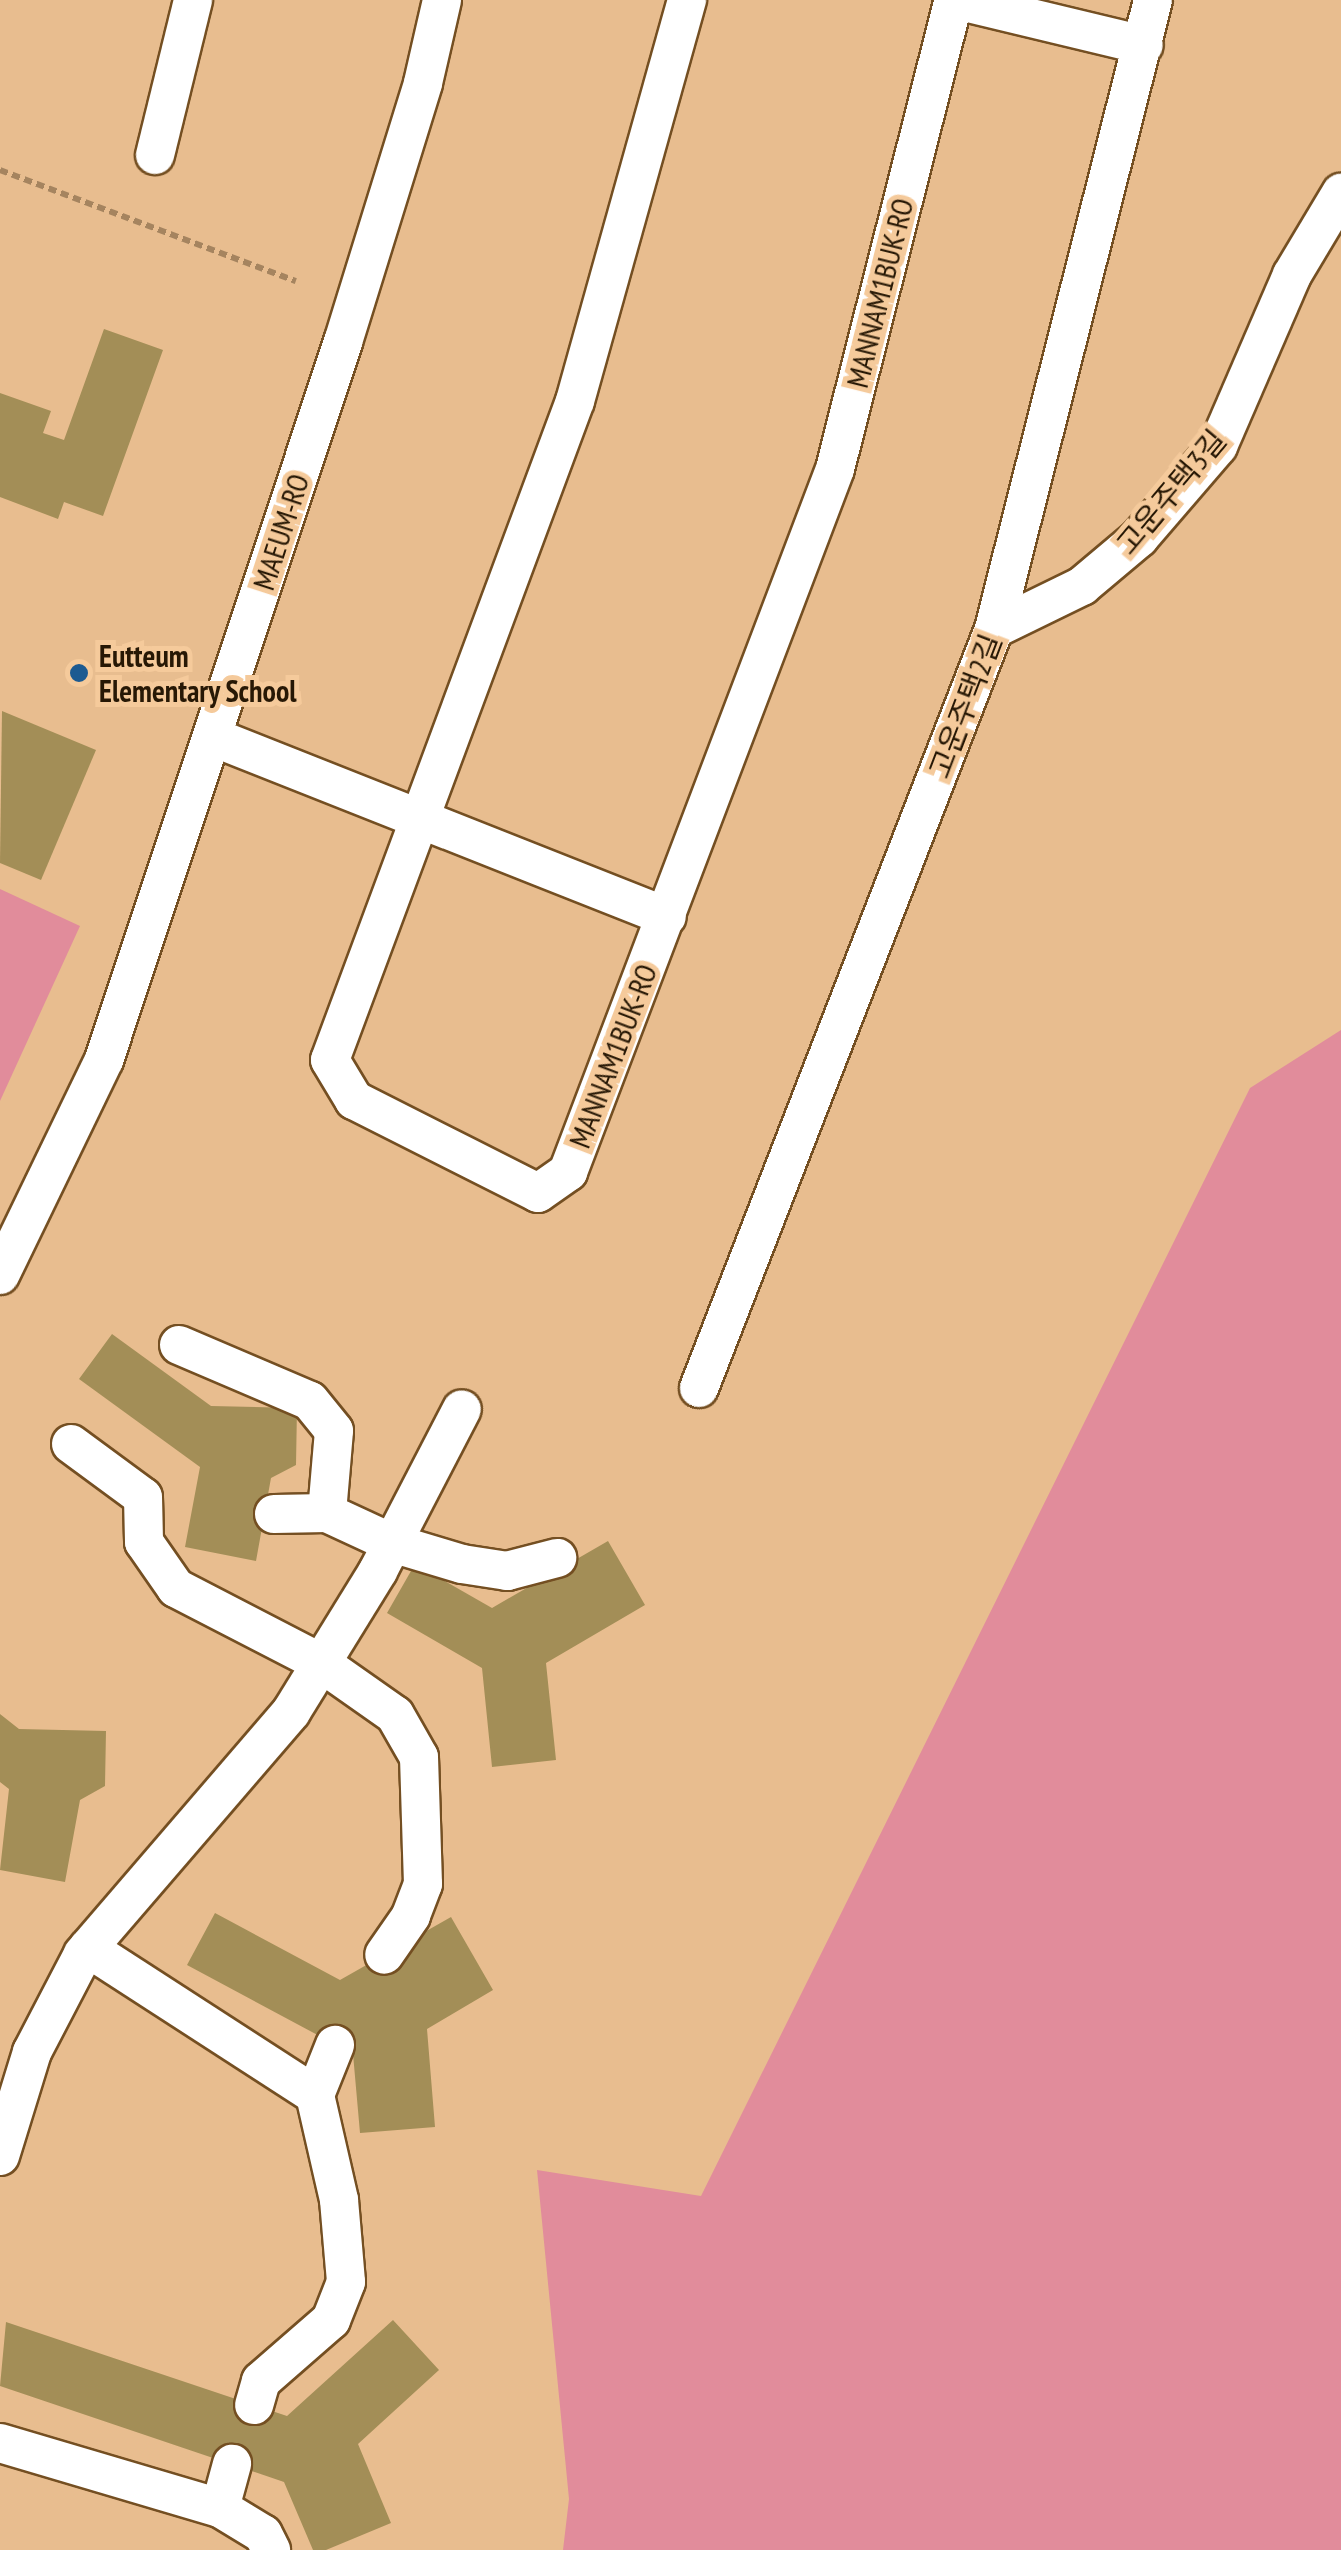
<!DOCTYPE html>
<meta charset="utf-8">
<style>
body{margin:0}
#map{position:relative;width:1341px;height:2550px;overflow:hidden;background:#e8bd8f;font-family:"PT Sans Narrow","Noto Sans KR",sans-serif}
div>[style]{position:absolute}
[style*='--x']{left:calc(var(--x)*1px);top:calc(var(--y)*1px);width:calc(var(--w)*1px);rotate:calc(var(--a)*1deg)}
.green>*{inset:0;background:#e18c9b}
.building>*{inset:0;background:#a38e57}
.path>*{height:6px;margin-top:-3px;transform-origin:0;background:repeating-linear-gradient(90deg,#a5845f 0 8px,transparent 0 13px)}
.roads{filter:drop-shadow(2px 0 #744f22) drop-shadow(-2px 0 #744f22) drop-shadow(0 2px #744f22) drop-shadow(0 -2px #744f22)}
.minor>*{height:38px;margin:-19px;padding:0 19px;transform-origin:19px;border-radius:19px;background:#fff}
.dots>*{width:28px;height:28px;translate:-50% -50%;box-sizing:border-box;border:5px solid #f5ca9b;border-radius:50%}
span{translate:-50% -50%;white-space:nowrap;text-align:center;line-height:1.15;-webkit-text-stroke:10px #f5ca9b;paint-order:stroke}
.street-label{font-size:30px;color:#271805}
.poi-label{font-size:30px;color:#271805;font-weight:700}
.left{translate:0 -50%;text-align:left}
</style>
<div id="map">
<div class="green">
<i style="clip-path:polygon(0 889px,80px 926px,0 1101px)"></i>
<i style="clip-path:polygon(1341px 1030px,1341px 2550px,563px 2550px,569px 2499px,537px 2170px,701px 2196px,1250px 1088px)"></i>
</div>
<div class="building">
<i style="clip-path:polygon(104px 329px,163px 350px,103px 516px,64px 502px,58px 519px,0 497px,0 393px,51px 411px,43px 433px,64px 440px)"></i>
<i style="clip-path:polygon(2px 711px,96px 750px,41px 880px,0 863px)"></i>
<i style="clip-path:polygon(112px 1334px,211px 1406px,297px 1408px,296px 1465px,271px 1478px,256px 1561px,185px 1547px,200px 1467px,79px 1379px)"></i>
<i style="clip-path:polygon(608px 1541px,645px 1605px,546px 1663px,556px 1760px,492px 1767px,482px 1668px,387px 1613px,415px 1564px,492px 1608px)"></i>
<i style="clip-path:polygon(0 1714px,19px 1729px,106px 1731px,105px 1786px,80px 1800px,65px 1882px,0 1870px,9px 1789px,0 1782px)"></i>
<i style="clip-path:polygon(215px 1913px,340px 1980px,451px 1917px,493px 1990px,427px 2029px,435px 2127px,360px 2133px,353px 2054px,187px 1965px)"></i>
<i style="clip-path:polygon(393px 2320px,439px 2370px,358px 2444px,391px 2523px,326px 2550px,313px 2550px,284px 2482px,0 2386px,6px 2322px,287px 2416px)"></i>
</div>
<div class="path">
<i style="--x:0;--y:170;--w:316;--a:20.6"></i>
</div>
<div class="roads">
<div class="minor">
<i style="--x:687;--y:0;--w:416;--a:105.6"></i>
<i style="--x:575;--y:401;--w:703;--a:110.39"></i>
<i style="--x:330;--y:1060;--w:47;--a:59"></i>
<i style="--x:354;--y:1100;--w:206;--a:26.8"></i>
<i style="--x:538;--y:1193;--w:37;--a:-35"></i>
<i style="--x:568;--y:1172;--w:752;--a:-69.2"></i>
<i style="--x:835;--y:469;--w:484;--a:-75.8"></i>
<i style="--x:956;--y:0;--w:193;--a:13.5"></i>
<i style="--x:155;--y:155;--w:160;--a:-76.2"></i>
<i style="--x:994;--y:629;--w:98;--a:-26"></i>
<i style="--x:1082;--y:586;--w:75;--a:-40.1"></i>
<i style="--x:1139;--y:538;--w:121;--a:-49.3"></i>
<i style="--x:1218;--y:446;--w:186;--a:-66.6"></i>
<i style="--x:1292;--y:275;--w:96;--a:-59.1"></i>
<i style="--x:213;--y:737;--w:488;--a:21.6"></i>
<i style="--x:0;--y:1275;--w:239;--a:-64.2"></i>
<i style="--x:104;--y:1060;--w:757;--a:-71.59"></i>
<i style="--x:343;--y:342;--w:271;--a:-72.8"></i>
<i style="--x:423;--y:83;--w:85;--a:-77.1"></i>
<i style="--x:179;--y:1345;--w:142;--a:23.1"></i>
<i style="--x:310;--y:1401;--w:38;--a:51"></i>
<i style="--x:334;--y:1431;--w:82;--a:94.9"></i>
<i style="--x:699;--y:1388;--w:814;--a:-68.76"></i>
<i style="--x:994;--y:629;--w:649;--a:-75.81"></i>
<i style="--x:71;--y:1444;--w:89;--a:36.4"></i>
<i style="--x:143;--y:1497;--w:45;--a:88.7"></i>
<i style="--x:144;--y:1542;--w:56;--a:55.2"></i>
<i style="--x:176;--y:1588;--w:163;--a:27.3"></i>
<i style="--x:321;--y:1663;--w:90;--a:35.1"></i>
<i style="--x:395;--y:1715;--w:48;--a:60.3"></i>
<i style="--x:419;--y:1757;--w:127;--a:88.2"></i>
<i style="--x:423;--y:1884;--w:34;--a:111"></i>
<i style="--x:411;--y:1916;--w:47;--a:124.7"></i>
<i style="--x:274;--y:1514;--w:53;--a:-1.1"></i>
<i style="--x:327;--y:1513;--w:72;--a:24.8"></i>
<i style="--x:392;--y:1543;--w:73;--a:16.7"></i>
<i style="--x:462;--y:1564;--w:46;--a:8.8"></i>
<i style="--x:507;--y:1571;--w:52;--a:-14.6"></i>
<i style="--x:88;--y:1948;--w:270;--a:32.9"></i>
<i style="--x:315;--y:2095;--w:108;--a:77.1"></i>
<i style="--x:339;--y:2200;--w:82;--a:85.1"></i>
<i style="--x:346;--y:2282;--w:41;--a:111.5"></i>
<i style="--x:331;--y:2320;--w:93;--a:138.9"></i>
<i style="--x:261;--y:2381;--w:25;--a:106"></i>
<i style="--x:315;--y:2095;--w:54;--a:-68.2"></i>
<i style="--x:0;--y:2156;--w:109;--a:-72.9"></i>
<i style="--x:32;--y:2052;--w:110;--a:-62.5"></i>
<i style="--x:83;--y:1954;--w:319;--a:-49.3"></i>
<i style="--x:291;--y:1712;--w:166;--a:-58.3"></i>
<i style="--x:378;--y:1571;--w:182;--a:-62.6"></i>
<i style="--x:0;--y:2443;--w:229;--a:16.5"></i>
<i style="--x:220;--y:2508;--w:50;--a:31.2"></i>
<i style="--x:263;--y:2534;--w:18;--a:63"></i>
<i style="--x:220;--y:2508;--w:46;--a:-74.7"></i>
</div>
</div>
<div class="dots">
<i style="left:79px;top:673px;background:#1c5a91"></i>
</div>
<div class="street-label">
<span style="left:880px;top:293px;rotate:-76deg">MANNAM1BUK-RO</span>
<span style="left:1171px;top:492px;rotate:-50deg">고운주택3길</span>
<span style="left:281px;top:532px;rotate:-72deg">MAEUM-RO</span>
<span style="left:965px;top:706px;rotate:-69deg">고운주택2길</span>
<span style="left:613px;top:1056px;rotate:-69deg">MANNAM1BUK-RO</span>
</div>
<div class="poi-label">
<span class="left" style="left:99px;top:673px">Eutteum<br>Elementary School</span>
</div>
</div>
